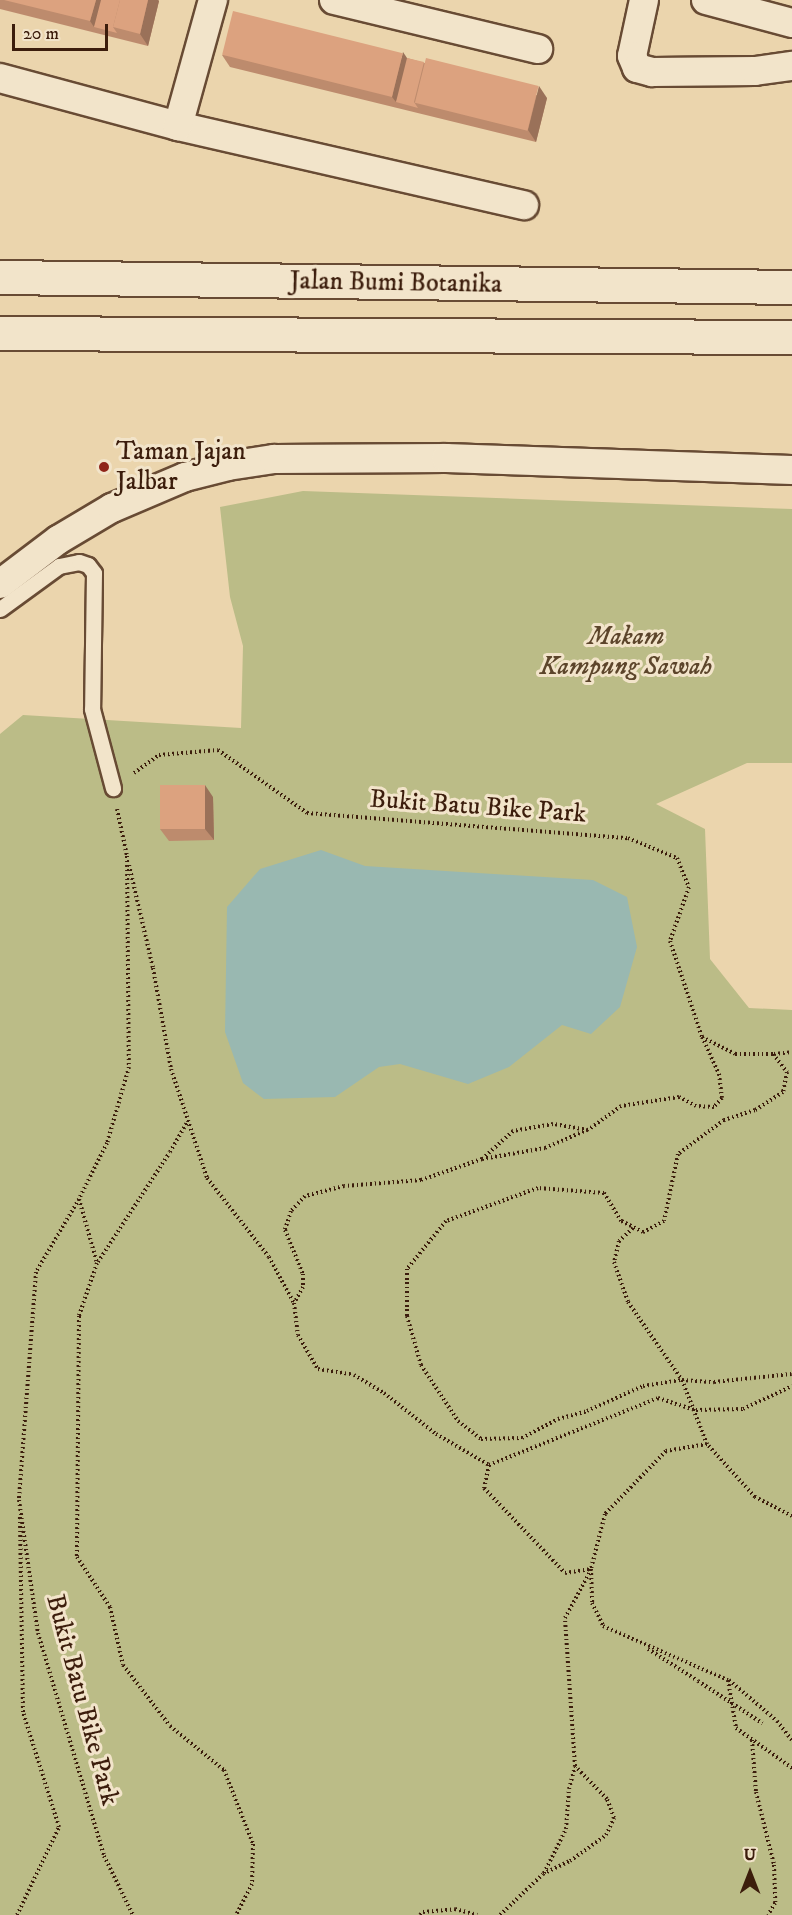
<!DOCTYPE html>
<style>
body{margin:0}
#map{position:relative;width:792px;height:1915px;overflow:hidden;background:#ebd5ad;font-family:"IM FELL DW Pica",serif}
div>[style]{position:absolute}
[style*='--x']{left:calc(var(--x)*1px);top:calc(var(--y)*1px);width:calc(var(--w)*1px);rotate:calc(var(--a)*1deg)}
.green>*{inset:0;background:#bbbc87}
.water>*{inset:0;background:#99b8b1}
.path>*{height:4px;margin-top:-2px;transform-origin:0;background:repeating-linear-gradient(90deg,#3c1d0c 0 1.5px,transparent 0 4.5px)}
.roads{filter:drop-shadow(2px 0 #684b34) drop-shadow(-2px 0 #684b34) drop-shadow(0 2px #684b34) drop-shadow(0 -2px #684b34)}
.lane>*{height:15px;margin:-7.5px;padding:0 7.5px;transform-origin:7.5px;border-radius:7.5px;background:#f2e4ca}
.street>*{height:28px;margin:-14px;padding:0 14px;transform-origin:14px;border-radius:14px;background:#f2e4ca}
.secondary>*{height:33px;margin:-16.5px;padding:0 16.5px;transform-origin:16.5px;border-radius:16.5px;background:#f2e4ca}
.path-bridge>*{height:4px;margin-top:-2px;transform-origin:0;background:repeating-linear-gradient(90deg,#3c1d0c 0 1.5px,transparent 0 4.5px)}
.wall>*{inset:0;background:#bd8b6d}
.shaded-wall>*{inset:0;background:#9a7159}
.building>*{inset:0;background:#dca27f;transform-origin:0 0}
.dots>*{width:16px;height:16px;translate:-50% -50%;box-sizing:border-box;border:3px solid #f2e4ca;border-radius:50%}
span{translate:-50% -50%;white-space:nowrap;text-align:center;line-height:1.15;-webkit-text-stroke:6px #f2e4ca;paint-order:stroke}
.street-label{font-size:26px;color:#3c1d0c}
.poi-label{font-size:26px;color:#3c1d0c}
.left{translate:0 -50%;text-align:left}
.park-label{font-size:26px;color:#5c452b;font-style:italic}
.north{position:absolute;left:720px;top:1843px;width:60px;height:60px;-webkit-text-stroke:4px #f2e4ca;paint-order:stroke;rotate:0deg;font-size:16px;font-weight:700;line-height:24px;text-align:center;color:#3c1d0c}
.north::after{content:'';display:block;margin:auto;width:21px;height:27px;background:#3c1d0c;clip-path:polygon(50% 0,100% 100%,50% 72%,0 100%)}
.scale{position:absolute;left:12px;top:24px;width:96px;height:27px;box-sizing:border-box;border:3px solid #3c1d0c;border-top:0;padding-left:8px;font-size:18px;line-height:21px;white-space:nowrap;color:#3c1d0c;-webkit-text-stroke:4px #f2e4ca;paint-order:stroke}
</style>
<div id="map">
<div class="green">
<i style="clip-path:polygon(303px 491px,792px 509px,792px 763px,747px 763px,656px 804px,705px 829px,710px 959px,749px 1008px,792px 1010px,792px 1915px,0 1915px,0 734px,23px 715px,241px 728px,243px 646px,230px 597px,220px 507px)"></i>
</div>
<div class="water">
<i style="clip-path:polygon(321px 850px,365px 866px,593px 880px,627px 897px,637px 947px,620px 1007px,591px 1034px,562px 1025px,509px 1067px,468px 1084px,400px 1064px,379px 1067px,335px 1097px,264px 1099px,243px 1083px,225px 1032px,227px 907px,260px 869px)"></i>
</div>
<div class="path">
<i style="--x:134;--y:773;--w:31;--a:-36"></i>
<i style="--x:159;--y:755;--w:59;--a:-4.8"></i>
<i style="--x:218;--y:750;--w:109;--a:35.3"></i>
<i style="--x:307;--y:813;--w:322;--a:4.5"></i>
<i style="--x:628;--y:838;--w:53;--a:22.2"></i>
<i style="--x:677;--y:858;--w:31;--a:68"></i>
<i style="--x:689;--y:887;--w:57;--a:109.4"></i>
<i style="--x:670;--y:941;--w:101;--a:71.6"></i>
<i style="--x:702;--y:1037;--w:41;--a:65.3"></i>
<i style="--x:719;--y:1074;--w:24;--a:83"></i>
<i style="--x:722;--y:1098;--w:12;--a:132"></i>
<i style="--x:714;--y:1107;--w:18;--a:-177"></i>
<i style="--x:696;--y:1106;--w:19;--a:-152"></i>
<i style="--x:679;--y:1097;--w:59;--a:171.2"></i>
<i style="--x:621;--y:1106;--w:41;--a:144"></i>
<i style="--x:588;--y:1130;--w:36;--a:-170"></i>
<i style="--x:553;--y:1124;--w:41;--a:170.1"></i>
<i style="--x:513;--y:1131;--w:42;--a:137.9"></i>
<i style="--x:482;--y:1159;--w:65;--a:161"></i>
<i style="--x:421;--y:1180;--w:77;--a:175.5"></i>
<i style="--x:344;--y:1186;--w:40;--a:165.6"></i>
<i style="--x:305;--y:1196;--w:21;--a:133"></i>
<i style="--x:291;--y:1211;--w:20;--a:108"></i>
<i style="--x:285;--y:1230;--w:48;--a:67.8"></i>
<i style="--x:303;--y:1274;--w:13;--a:90"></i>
<i style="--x:303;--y:1287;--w:18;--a:119"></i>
<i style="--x:294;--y:1303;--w:32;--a:83"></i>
<i style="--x:298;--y:1335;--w:39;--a:60"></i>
<i style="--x:318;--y:1369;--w:36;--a:9"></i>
<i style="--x:354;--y:1375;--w:35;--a:31"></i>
<i style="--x:384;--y:1393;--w:66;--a:38.3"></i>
<i style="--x:436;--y:1434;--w:61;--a:30.3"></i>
<i style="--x:117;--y:809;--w:48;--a:78"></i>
<i style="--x:127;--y:856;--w:211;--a:89.5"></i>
<i style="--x:129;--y:1067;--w:79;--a:106.1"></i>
<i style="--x:107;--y:1143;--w:63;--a:116.6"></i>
<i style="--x:79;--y:1199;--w:85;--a:120.5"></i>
<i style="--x:36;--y:1272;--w:229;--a:94.3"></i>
<i style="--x:19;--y:1500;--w:134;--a:81.9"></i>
<i style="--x:38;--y:1633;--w:233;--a:73.5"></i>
<i style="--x:104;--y:1856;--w:66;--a:63.8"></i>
<i style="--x:129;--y:865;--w:106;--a:76.9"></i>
<i style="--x:153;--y:968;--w:103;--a:79.9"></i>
<i style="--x:171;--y:1069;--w:115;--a:71.7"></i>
<i style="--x:207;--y:1178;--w:100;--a:51.9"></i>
<i style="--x:269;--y:1257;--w:52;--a:61.5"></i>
<i style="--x:702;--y:1037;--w:37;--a:27"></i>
<i style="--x:735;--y:1054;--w:38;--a:0"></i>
<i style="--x:773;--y:1054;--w:23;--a:52"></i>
<i style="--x:787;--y:1072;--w:20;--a:101"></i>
<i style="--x:783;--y:1092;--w:33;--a:147"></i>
<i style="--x:755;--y:1110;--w:33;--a:162"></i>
<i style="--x:724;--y:1120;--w:57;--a:143.5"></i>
<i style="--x:678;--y:1154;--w:68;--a:101.8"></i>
<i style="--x:664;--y:1221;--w:24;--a:152"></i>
<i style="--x:643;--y:1232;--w:25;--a:-153"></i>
<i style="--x:621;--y:1221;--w:33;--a:-121"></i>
<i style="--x:604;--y:1193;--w:66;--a:-175.7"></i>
<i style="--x:538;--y:1188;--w:98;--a:160.3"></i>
<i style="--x:446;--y:1221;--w:62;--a:129.1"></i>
<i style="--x:407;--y:1269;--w:47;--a:90"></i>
<i style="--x:407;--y:1316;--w:51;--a:74.1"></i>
<i style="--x:421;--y:1365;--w:67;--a:56.5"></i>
<i style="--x:458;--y:1421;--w:29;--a:38"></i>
<i style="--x:481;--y:1439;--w:41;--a:-1.4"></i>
<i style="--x:522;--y:1438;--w:41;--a:-27.8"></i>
<i style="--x:558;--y:1419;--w:30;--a:-15"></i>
<i style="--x:587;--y:1411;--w:61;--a:-24.1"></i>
<i style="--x:643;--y:1386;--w:39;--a:-9"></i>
<i style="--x:682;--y:1380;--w:32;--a:4"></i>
<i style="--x:714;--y:1382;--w:78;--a:-5.9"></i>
<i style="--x:774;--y:1054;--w:18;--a:-6"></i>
<i style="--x:482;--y:1159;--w:64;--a:-9.9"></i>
<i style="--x:545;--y:1148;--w:46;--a:-23.2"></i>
<i style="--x:79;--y:1199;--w:66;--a:74.3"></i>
<i style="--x:97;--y:1263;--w:56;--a:108.8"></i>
<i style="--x:79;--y:1316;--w:241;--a:90.5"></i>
<i style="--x:77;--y:1557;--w:60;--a:56.6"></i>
<i style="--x:110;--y:1607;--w:59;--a:77.4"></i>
<i style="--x:123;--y:1665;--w:77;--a:52.4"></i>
<i style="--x:170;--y:1726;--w:70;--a:39.2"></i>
<i style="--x:224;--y:1770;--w:79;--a:68.6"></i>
<i style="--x:253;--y:1844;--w:40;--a:91.4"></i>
<i style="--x:252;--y:1884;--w:35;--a:117"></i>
<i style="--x:633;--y:1228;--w:19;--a:137"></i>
<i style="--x:619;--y:1241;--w:22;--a:103"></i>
<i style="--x:614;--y:1262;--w:42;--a:70.7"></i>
<i style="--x:628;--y:1302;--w:95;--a:55.3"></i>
<i style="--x:682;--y:1380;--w:69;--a:68.7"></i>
<i style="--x:98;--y:1262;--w:131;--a:-56.8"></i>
<i style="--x:170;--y:1152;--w:34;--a:-60"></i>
<i style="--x:489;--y:1465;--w:182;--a:-21.6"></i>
<i style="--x:658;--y:1398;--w:40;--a:18"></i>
<i style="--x:696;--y:1410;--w:47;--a:-1.2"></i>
<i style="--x:743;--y:1409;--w:54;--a:-25.1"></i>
<i style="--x:489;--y:1465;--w:24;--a:102"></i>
<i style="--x:484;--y:1488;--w:117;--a:46.4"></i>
<i style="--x:565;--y:1573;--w:26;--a:-9"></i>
<i style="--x:792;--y:1516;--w:42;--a:-152.8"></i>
<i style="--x:755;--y:1497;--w:72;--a:-132.2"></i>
<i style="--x:707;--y:1444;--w:42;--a:170.3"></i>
<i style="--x:666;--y:1451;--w:88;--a:134.1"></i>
<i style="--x:605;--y:1514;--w:57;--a:104.3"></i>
<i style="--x:591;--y:1569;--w:34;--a:88"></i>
<i style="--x:592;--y:1603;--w:25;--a:64"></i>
<i style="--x:603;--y:1626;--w:136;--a:23.4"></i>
<i style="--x:728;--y:1680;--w:49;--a:80.5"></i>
<i style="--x:736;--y:1728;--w:69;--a:35.5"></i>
<i style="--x:648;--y:1649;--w:59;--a:32.6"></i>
<i style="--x:729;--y:1680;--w:63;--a:40.5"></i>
<i style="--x:777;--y:1721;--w:24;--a:52"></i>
<i style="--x:752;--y:1740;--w:52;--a:85.6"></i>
<i style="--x:756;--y:1792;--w:75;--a:76.1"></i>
<i style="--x:774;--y:1865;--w:38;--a:88"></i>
<i style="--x:775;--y:1903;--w:14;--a:120"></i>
<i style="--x:544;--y:1873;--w:49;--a:-63.4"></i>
<i style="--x:566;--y:1829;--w:40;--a:-85.7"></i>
<i style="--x:569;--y:1789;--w:23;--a:-75"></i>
<i style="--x:17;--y:1915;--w:98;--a:-64.5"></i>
<i style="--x:59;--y:1827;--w:121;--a:-107.4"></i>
<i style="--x:23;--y:1712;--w:195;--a:-90.9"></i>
<i style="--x:420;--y:1915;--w:4;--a:-45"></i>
<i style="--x:423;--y:1912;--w:32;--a:-5"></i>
<i style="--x:455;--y:1909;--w:23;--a:15"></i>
<i style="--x:500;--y:1915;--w:59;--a:-43.6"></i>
<i style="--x:543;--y:1874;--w:30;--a:-26"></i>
<i style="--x:570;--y:1861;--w:44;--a:-35.8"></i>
<i style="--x:606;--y:1835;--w:19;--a:-65"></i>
<i style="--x:614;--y:1818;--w:20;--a:-110"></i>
<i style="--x:607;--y:1799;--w:46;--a:-134.1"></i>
<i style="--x:575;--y:1766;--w:148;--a:-93.9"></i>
<i style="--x:565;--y:1618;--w:55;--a:-61.6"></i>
</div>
<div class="roads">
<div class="lane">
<i style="--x:0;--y:609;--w:73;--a:-36.1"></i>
<i style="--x:59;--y:566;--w:20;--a:-11"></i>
<i style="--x:79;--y:562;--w:9;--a:18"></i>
<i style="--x:88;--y:565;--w:10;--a:53"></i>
<i style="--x:94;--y:573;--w:136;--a:90.8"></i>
<i style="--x:92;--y:709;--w:82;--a:75.1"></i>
</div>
<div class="street">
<i style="--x:334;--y:0;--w:210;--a:13.5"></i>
<i style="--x:644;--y:0;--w:57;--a:102.1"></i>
<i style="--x:632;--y:56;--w:13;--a:67"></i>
<i style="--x:637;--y:68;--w:16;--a:15"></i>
<i style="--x:652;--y:72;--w:103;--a:-0.6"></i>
<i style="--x:755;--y:71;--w:37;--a:-8"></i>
<i style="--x:706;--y:0;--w:89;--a:15"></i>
<i style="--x:0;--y:78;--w:184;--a:15.1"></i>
<i style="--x:178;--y:126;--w:355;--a:12.9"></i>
<i style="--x:178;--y:126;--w:131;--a:-74.5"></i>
<i style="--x:0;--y:584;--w:73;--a:-37.2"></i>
<i style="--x:58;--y:540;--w:63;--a:-30.7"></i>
<i style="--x:112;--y:508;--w:79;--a:-23"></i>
<i style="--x:185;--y:477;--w:44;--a:-14.3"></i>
<i style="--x:228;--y:466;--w:47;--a:-8.7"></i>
<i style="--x:274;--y:459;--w:172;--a:-0.3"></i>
<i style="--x:446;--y:458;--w:346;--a:2"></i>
</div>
<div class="secondary">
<i style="--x:0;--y:277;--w:792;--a:0.72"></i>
<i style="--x:0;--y:333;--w:792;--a:0.29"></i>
</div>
</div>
<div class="path-bridge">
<i style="--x:698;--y:1681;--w:77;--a:33.3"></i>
</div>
<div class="wall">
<i style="clip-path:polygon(0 0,158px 0,159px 1px,148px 46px,0 9px)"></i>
<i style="clip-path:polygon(222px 55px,407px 58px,547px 98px,536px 142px,230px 67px)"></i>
<i style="clip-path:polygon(213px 797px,214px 840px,169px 841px,160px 829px)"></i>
</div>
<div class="shaded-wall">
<i style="clip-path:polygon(96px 0,107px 0,94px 27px,90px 21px)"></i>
<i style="clip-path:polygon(148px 0,158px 0,159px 1px,148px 46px,140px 34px)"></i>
<i style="clip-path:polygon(403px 52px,411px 64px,396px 102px,392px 97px)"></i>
<i style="clip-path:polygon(539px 86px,547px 98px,536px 142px,528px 130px)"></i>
<i style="clip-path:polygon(205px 785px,213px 797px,214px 840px,205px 829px)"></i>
</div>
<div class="building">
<i style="clip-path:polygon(4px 0,96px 0,90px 21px)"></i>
<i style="clip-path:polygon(101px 0,120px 0,113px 27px,117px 33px,94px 27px)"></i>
<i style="clip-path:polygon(120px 0,148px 0,140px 34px,113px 27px)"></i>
<i style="left:233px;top:11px;width:175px;height:45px;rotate:14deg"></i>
<i style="clip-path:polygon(407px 58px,424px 62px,414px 102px,418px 108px,396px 102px)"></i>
<i style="left:426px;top:58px;width:116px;height:46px;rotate:14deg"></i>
<i style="left:205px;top:785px;width:44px;height:45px;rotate:90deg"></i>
</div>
<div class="dots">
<i style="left:104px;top:467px;background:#8f2418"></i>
</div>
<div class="street-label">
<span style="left:396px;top:283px;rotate:1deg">Jalan Bumi Botanika</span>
<span style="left:478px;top:807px;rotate:4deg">Bukit Batu Bike Park</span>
<span style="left:82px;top:1700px;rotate:75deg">Bukit Batu Bike Park</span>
</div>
<div class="poi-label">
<span class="left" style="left:116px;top:467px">Taman Jajan<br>Jalbar</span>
</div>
<div class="park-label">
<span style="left:626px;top:652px">Makam<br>Kampung Sawah</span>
</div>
<div class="north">U</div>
<div class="scale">20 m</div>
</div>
